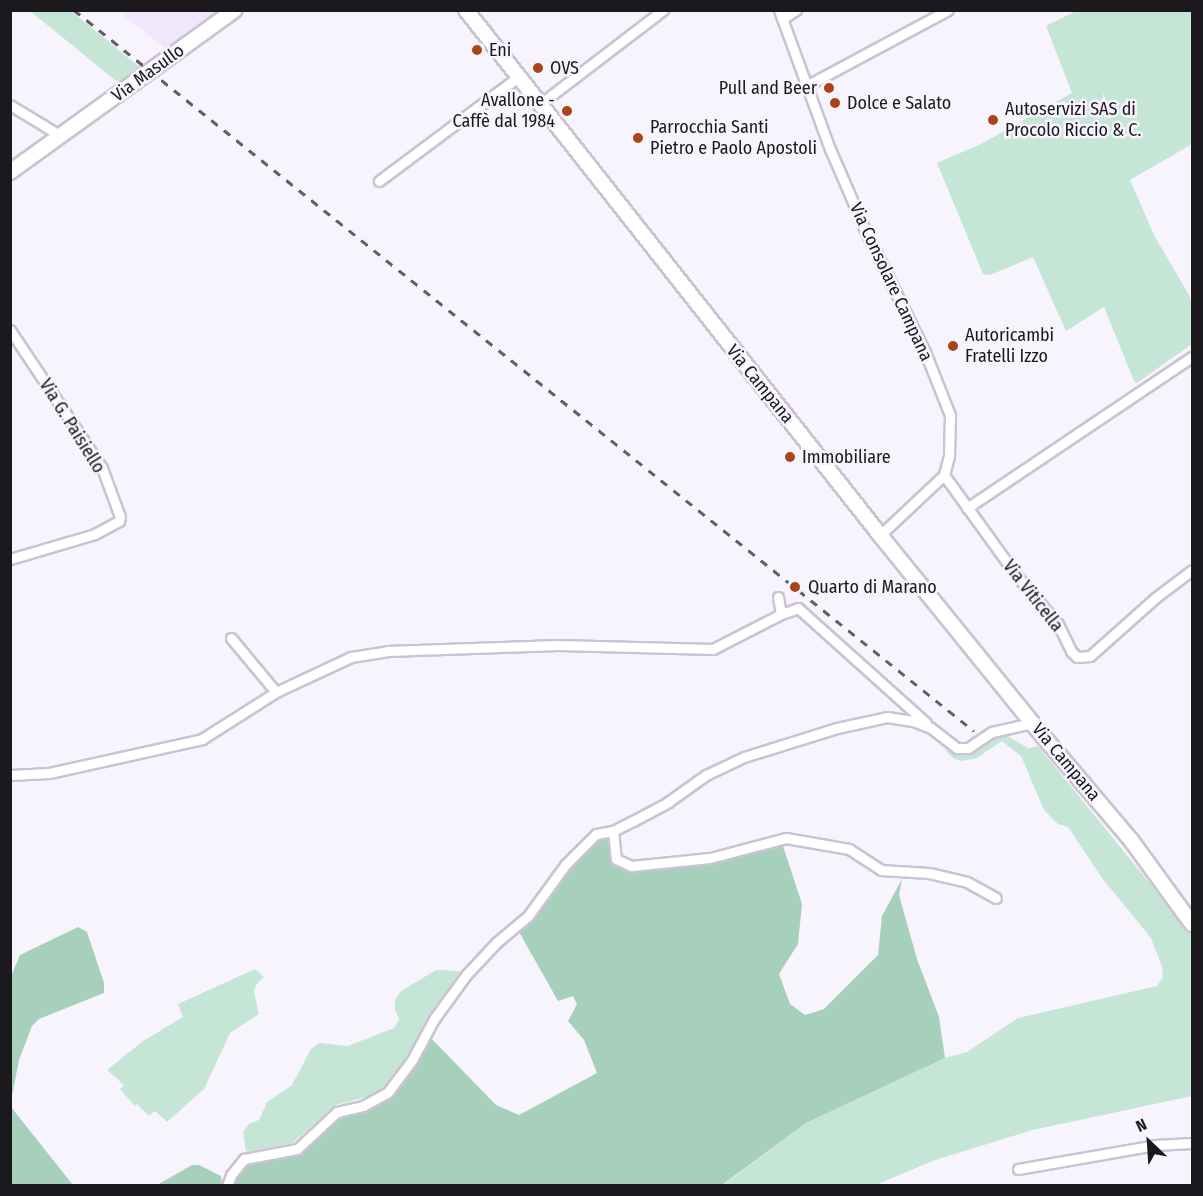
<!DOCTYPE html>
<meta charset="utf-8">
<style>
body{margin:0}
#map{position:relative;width:1203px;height:1196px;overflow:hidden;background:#f8f4fd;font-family:"Fira Sans Condensed",sans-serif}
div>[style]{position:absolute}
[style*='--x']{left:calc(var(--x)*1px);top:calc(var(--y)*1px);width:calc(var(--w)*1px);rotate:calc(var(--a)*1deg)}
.industrial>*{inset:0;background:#f0e7fd}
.green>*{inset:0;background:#c5e6d6}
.forest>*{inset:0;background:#a6d0bc}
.roads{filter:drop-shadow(2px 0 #cbc3d2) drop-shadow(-2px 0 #cbc3d2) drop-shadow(0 2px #cbc3d2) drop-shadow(0 -2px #cbc3d2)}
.street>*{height:9px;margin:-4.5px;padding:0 4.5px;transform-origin:4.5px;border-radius:4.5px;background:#fff}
.secondary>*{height:14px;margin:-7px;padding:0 7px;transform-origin:7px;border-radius:7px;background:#fff}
.rail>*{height:3px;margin-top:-1.5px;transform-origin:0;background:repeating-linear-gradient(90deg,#635f66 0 8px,transparent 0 16px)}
.dots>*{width:16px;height:16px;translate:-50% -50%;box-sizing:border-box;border:3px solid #f8f4fd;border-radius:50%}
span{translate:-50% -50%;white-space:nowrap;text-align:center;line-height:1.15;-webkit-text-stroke:5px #f8f4fd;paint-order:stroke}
.poi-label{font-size:18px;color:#1c191e}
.left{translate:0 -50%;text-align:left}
.right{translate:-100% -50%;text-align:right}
.street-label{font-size:18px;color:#1c191e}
.frame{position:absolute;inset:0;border:12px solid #1c191e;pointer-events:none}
.north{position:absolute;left:1119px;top:1112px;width:60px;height:60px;-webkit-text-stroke:4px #f8f4fd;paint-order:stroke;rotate:335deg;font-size:16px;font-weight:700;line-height:24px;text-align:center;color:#1c191e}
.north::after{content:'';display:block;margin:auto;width:21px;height:27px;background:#1c191e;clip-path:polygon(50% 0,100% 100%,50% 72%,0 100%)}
</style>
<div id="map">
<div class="industrial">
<i style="clip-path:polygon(118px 11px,226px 11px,169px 51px)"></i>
</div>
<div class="green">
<i style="clip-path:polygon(30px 11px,71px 11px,141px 68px,120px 84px)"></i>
<i style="clip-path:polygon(1076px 11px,1192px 11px,1192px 144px,1130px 180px,1155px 237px,1189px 295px,1192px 305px,1192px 344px,1137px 383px,1134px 381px,1104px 307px,1066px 331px,1033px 257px,990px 275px,983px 274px,937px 163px,983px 143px,1072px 93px,1046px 26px)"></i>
<i style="clip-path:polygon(1003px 733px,1028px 748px,1038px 746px,1192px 935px,1192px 1096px,1033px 1130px,932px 1161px,876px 1185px,722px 1186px,806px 1123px,945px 1058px,967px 1052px,1018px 1018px,1157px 986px,1163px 977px,1162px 967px,1151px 938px,1102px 878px,1068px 827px,1058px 824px,1044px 810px,1021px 756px,1002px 741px,977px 758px,962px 761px,954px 759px,944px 749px,954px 754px,974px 752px)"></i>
<i style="clip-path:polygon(255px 969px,264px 977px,256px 985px,254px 992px,259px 1014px,230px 1033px,204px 1089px,167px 1122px,155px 1111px,149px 1116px,137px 1104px,135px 1106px,120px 1089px,124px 1085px,107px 1070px,143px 1041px,183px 1017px,178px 1004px)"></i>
<i style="clip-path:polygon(436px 970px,460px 971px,403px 1064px,383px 1089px,374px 1095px,336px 1105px,291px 1144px,246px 1152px,243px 1132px,249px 1124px,259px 1120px,267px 1102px,292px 1085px,311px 1049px,319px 1043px,348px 1046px,394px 1028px,399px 1019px,395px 1010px,395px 1000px,401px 991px)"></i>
</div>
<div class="forest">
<i style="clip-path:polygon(608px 834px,609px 849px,613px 860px,623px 867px,779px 843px,783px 846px,802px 904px,798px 944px,779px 974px,790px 1004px,805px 1015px,824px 1009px,878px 955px,882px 916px,902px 879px,899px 895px,917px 959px,939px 1017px,945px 1058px,806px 1123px,722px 1185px,232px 1186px,238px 1172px,249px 1162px,303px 1150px,337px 1116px,370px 1107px,388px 1099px,414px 1064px,429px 1036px,496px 1105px,519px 1115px,597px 1073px,584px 1040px,568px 1021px,577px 1004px,573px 996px,558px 1001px,518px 930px,569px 865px,596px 838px)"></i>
<i style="clip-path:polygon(78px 927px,87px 932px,104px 983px,104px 993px,39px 1019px,32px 1026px,19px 1060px,11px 1101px,11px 976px,20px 955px)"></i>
<i style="clip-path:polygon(11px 1107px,73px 1185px,11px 1185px)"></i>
<i style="clip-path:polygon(192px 1165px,199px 1165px,221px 1176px,222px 1185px,157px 1185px)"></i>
</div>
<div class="roads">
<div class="street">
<i style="--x:779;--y:10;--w:148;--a:69.9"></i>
<i style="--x:830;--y:149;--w:90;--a:66.6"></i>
<i style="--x:866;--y:232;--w:134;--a:63.8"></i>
<i style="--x:925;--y:352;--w:68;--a:68.4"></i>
<i style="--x:950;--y:415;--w:41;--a:91.4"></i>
<i style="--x:949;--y:456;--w:20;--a:105"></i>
<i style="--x:944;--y:475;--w:88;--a:136.8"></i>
<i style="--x:782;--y:19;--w:17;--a:-33"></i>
<i style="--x:806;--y:86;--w:161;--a:-28.2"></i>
<i style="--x:540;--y:104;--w:155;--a:-37.4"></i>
<i style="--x:10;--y:105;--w:60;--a:31.3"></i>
<i style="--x:379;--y:181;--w:174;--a:-36.8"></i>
<i style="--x:10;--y:330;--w:166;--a:56.3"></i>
<i style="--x:102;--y:468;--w:52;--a:69.8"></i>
<i style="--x:120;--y:517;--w:4;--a:104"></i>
<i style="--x:119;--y:521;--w:27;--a:152"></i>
<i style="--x:95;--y:534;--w:89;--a:163.6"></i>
<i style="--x:944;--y:475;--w:123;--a:54.2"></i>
<i style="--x:1016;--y:575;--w:65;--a:49.4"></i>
<i style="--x:1058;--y:624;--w:30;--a:64"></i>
<i style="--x:1071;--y:651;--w:8;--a:45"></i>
<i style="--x:1077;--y:657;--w:13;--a:-4"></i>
<i style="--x:1090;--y:656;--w:87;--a:-41.7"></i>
<i style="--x:1155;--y:598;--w:46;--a:-37.1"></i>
<i style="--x:967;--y:508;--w:271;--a:-33.9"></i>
<i style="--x:778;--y:597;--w:17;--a:80"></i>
<i style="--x:781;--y:614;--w:18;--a:-19"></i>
<i style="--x:798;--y:608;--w:172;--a:41.9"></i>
<i style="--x:231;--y:638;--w:70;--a:50.2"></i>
<i style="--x:276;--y:692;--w:83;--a:-25"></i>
<i style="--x:351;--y:657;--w:36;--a:-9"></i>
<i style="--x:387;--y:651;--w:171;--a:-2"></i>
<i style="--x:558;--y:645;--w:155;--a:1.5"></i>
<i style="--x:713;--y:649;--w:76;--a:-27.2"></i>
<i style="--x:10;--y:775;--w:39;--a:-3"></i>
<i style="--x:49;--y:773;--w:157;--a:-12.5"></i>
<i style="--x:202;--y:739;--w:88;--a:-32.4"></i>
<i style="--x:613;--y:831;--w:28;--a:84"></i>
<i style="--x:616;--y:859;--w:17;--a:25"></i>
<i style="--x:631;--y:866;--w:79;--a:-5.8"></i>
<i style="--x:710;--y:858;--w:79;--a:-14.7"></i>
<i style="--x:786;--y:838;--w:64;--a:9.9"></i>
<i style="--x:849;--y:849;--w:38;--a:33"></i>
<i style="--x:881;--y:870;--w:48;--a:3.6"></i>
<i style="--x:929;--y:873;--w:39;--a:13"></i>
<i style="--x:967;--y:882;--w:33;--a:29"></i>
<i style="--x:1018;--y:1169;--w:139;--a:-9.9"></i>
<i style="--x:1155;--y:1145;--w:37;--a:-3"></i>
<i style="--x:227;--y:1186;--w:12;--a:-70"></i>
<i style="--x:231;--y:1175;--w:21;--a:-51"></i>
<i style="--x:244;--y:1159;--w:54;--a:-10.7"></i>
<i style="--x:297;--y:1149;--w:54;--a:-42.8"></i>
<i style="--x:337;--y:1112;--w:27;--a:-13"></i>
<i style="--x:363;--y:1106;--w:29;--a:-29"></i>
<i style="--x:388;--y:1092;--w:40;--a:-53"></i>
<i style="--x:412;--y:1060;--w:47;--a:-61.8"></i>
<i style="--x:434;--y:1019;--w:54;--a:-54"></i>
<i style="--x:466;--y:975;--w:45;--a:-46.8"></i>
<i style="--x:497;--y:942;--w:40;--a:-40"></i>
<i style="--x:528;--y:916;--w:63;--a:-54"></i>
<i style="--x:565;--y:865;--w:44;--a:-45"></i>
<i style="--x:596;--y:834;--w:17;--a:-10"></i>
<i style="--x:613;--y:831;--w:22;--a:-27"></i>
<i style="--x:633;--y:821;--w:40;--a:-28"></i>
<i style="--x:668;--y:802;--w:47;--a:-35.4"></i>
<i style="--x:706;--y:775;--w:42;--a:-25.3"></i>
<i style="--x:744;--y:757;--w:97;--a:-17.3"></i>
<i style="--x:837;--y:728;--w:51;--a:-12.4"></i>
<i style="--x:887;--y:717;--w:26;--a:9"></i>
<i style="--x:913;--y:721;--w:19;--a:21"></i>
<i style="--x:931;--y:728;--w:33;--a:38"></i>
<i style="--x:957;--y:748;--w:11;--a:0"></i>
<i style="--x:968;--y:748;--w:29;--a:-34"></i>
<i style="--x:992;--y:732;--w:41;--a:-12.7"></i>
</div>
<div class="secondary">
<i style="--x:466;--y:10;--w:669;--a:51.74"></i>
<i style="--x:880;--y:535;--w:242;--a:51"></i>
<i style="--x:1032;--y:723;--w:153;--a:49.8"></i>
<i style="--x:1131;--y:840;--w:104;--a:54"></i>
<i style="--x:10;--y:172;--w:277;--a:-35.8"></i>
</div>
</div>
<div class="rail">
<i style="--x:74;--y:10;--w:1153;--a:38.7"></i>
</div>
<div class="dots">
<i style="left:477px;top:50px;background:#aa4519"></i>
<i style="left:538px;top:68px;background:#aa4519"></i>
<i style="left:829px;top:88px;background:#aa4519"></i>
<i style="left:835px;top:103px;background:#aa4519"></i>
<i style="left:567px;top:111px;background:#aa4519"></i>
<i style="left:993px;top:120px;background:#aa4519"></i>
<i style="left:638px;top:138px;background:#aa4519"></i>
<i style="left:953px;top:346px;background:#aa4519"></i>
<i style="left:790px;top:457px;background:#aa4519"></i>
<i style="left:795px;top:587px;background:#aa4519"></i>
</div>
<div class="poi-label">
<span class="left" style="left:489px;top:50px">Eni</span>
<span class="left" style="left:550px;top:68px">OVS</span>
<span class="right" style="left:817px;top:88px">Pull and Beer</span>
<span class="right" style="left:555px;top:111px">Avallone -<br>Caffè dal 1984</span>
<span class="left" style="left:847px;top:103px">Dolce e Salato</span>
<span class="left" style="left:1005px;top:120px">Autoservizi SAS di<br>Procolo Riccio &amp; C.</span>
<span class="left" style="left:650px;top:138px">Parrocchia Santi<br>Pietro e Paolo Apostoli</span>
<span class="left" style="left:965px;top:346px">Autoricambi<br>Fratelli Izzo</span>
<span class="left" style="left:802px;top:457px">Immobiliare</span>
<span class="left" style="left:808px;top:587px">Quarto di Marano</span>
</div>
<div class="street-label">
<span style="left:148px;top:73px;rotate:-36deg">Via Masullo</span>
<span style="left:891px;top:282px;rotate:65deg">Via Consolare Campana</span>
<span style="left:760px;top:384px;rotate:51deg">Via Campana</span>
<span style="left:72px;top:426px;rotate:58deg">Via G. Paisiello</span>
<span style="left:1033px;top:596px;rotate:52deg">Via Viticella</span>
<span style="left:1066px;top:762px;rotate:50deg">Via Campana</span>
</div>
<div class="frame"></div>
<div class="north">N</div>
</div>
